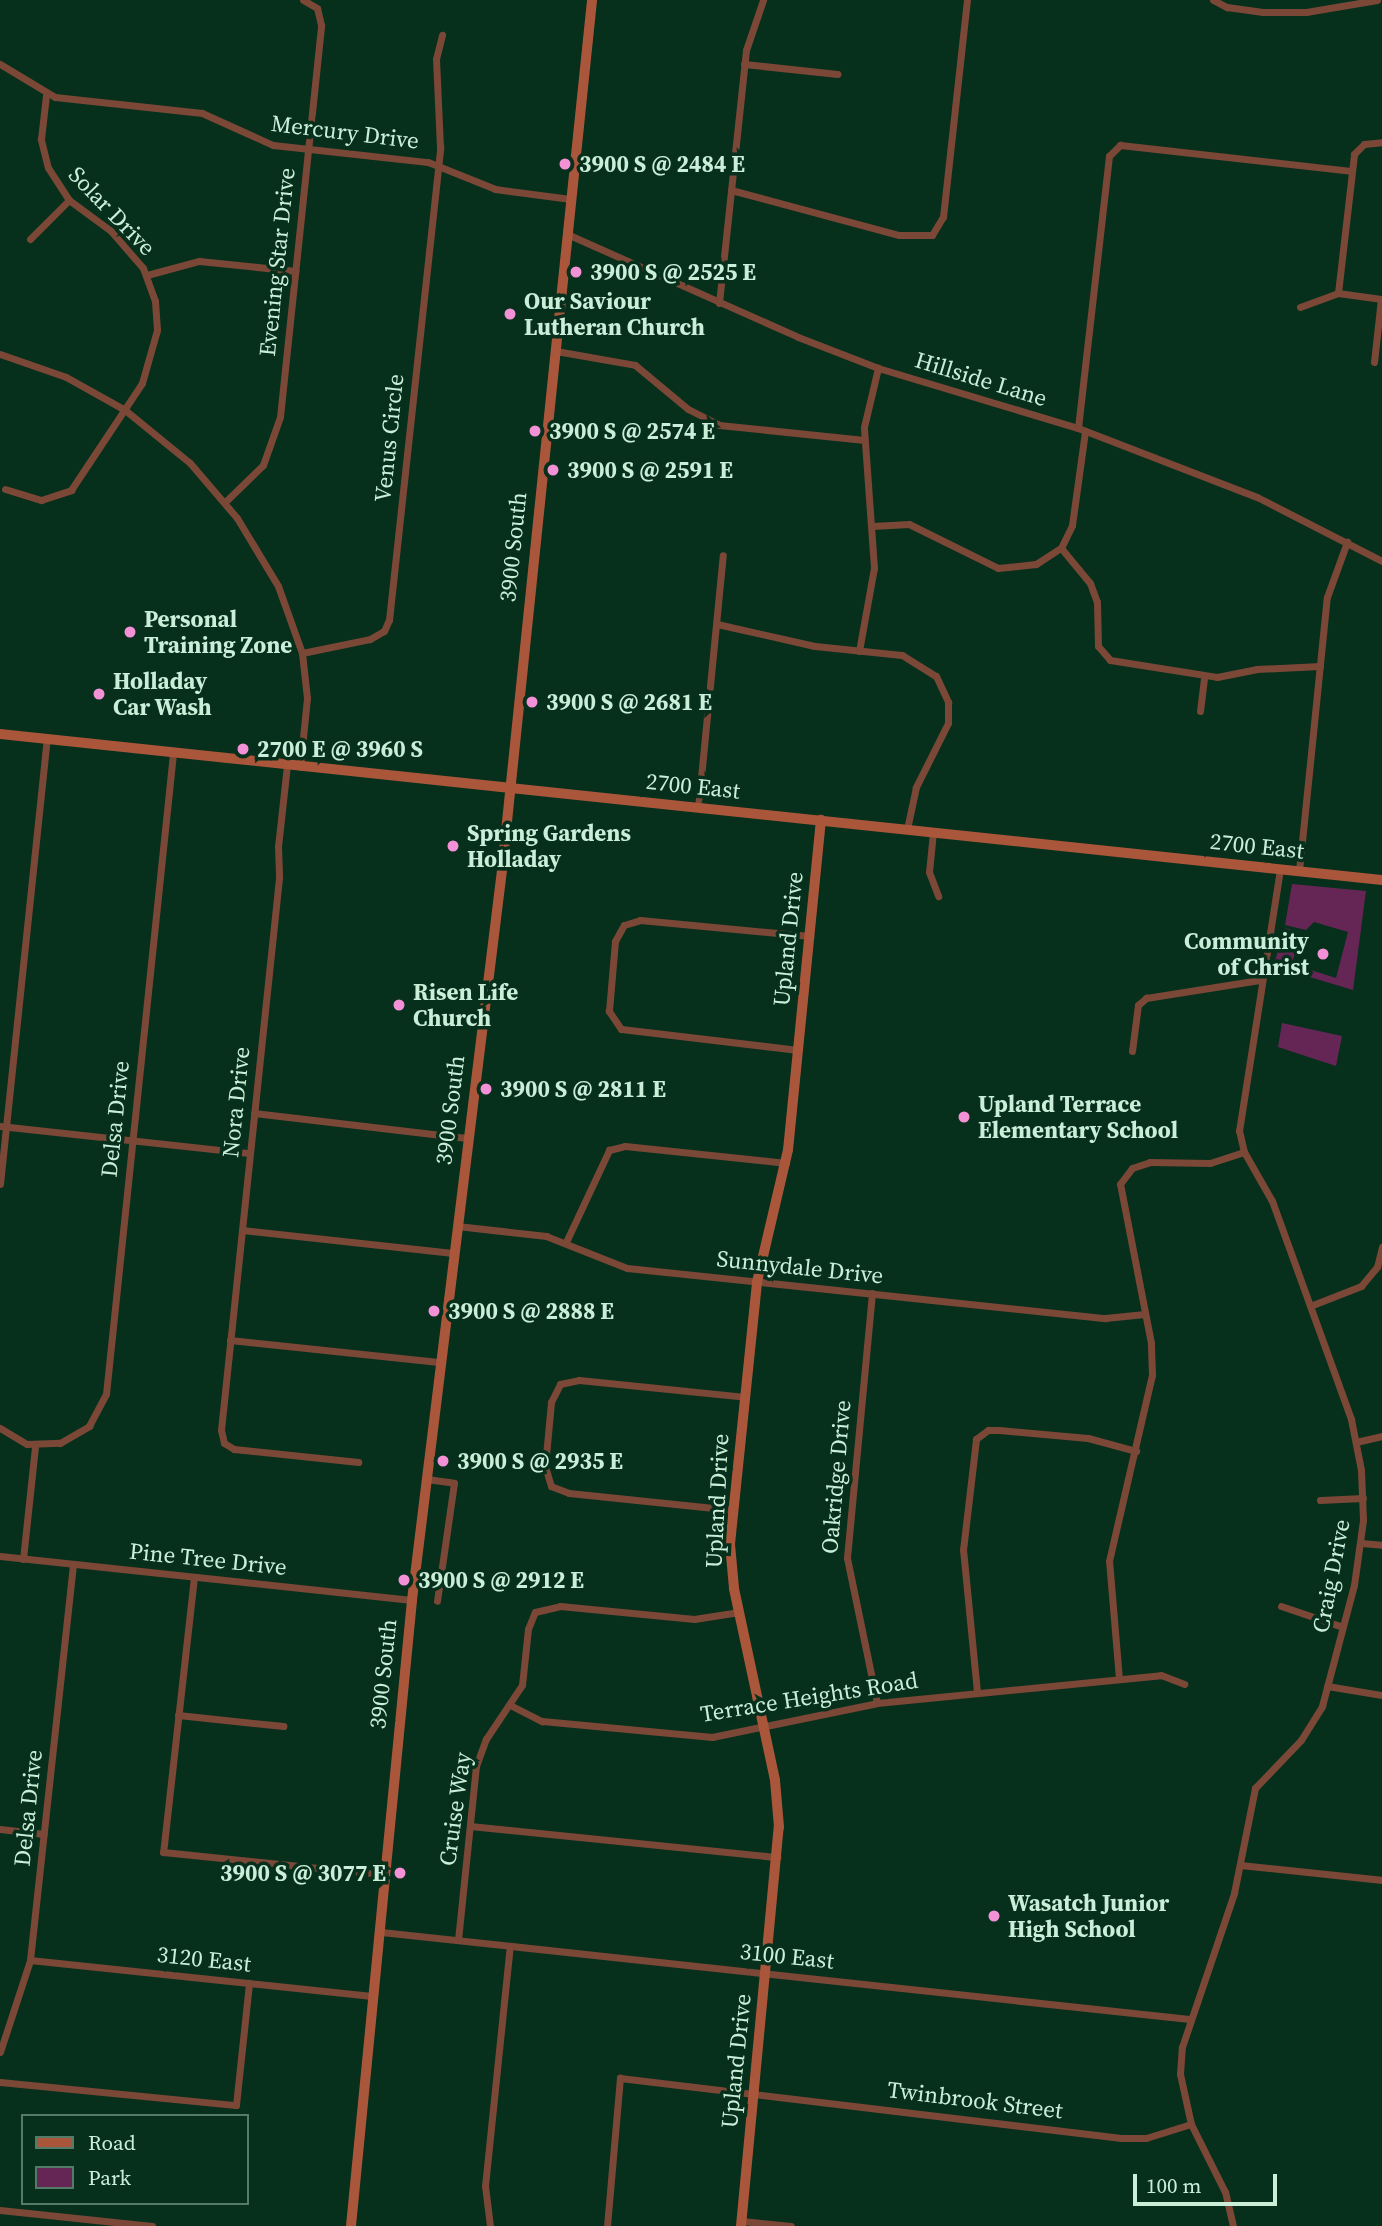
<!DOCTYPE html>
<style>
body{margin:0}
#map{position:relative;width:1382px;height:2226px;overflow:hidden;background:#062f1c;font-family:"Source Serif 4",serif}
div>[style]{position:absolute}
[style*='--x']{left:calc(var(--x)*1px);top:calc(var(--y)*1px);width:calc(var(--w)*1px);rotate:calc(var(--a)*1deg)}
.green>*{inset:0;background:#652655;transform-origin:0 0}
.street>*{height:7px;margin:-3.5px;padding:0 3.5px;transform-origin:3.5px;border-radius:3.5px;background:#7b4736}
.secondary>*{height:10px;margin:-5px;padding:0 5px;transform-origin:5px;border-radius:5px;background:#a9563b}
.dots>*{width:19px;height:19px;translate:-50% -50%;box-sizing:border-box;border:4px solid #062f1c;border-radius:50%}
span{translate:-50% -50%;white-space:nowrap;text-align:center;line-height:1.15;-webkit-text-stroke:7px #062f1c;paint-order:stroke}
.street-label{font-size:23px;color:#caeed8}
.poi-label{font-size:23px;color:#caeed8;font-weight:700}
.left{translate:0 -50%;text-align:left}
.right{translate:-100% -50%;text-align:right}
.legend{position:absolute;left:21px;top:2114px;width:228px;height:91px;box-sizing:border-box;background:#062f1c;border:2px solid #547b67;margin:0;padding:9px 12px;list-style:none;font-size:21px;color:#caeed8}
.legend li{display:flex;align-items:center;gap:14px;height:35px}
.legend b{width:35px;border:2px solid #547b67}
.scale{position:absolute;left:1133px;top:2174px;width:144px;height:32px;box-sizing:border-box;border:4px solid #caeed8;border-top:0;padding-left:9px;font-size:21px;line-height:24px;white-space:nowrap;color:#caeed8;-webkit-text-stroke:5px #062f1c;paint-order:stroke}
</style>
<div id="map">
<div class="green">
<i style="clip-path:polygon(1292px 884px,1366px 891px,1353px 990px,1293px 972px,1295px 965px,1336px 978px,1348px 932px,1314px 922px,1306px 930px,1285px 925px)"></i>
<i style="left:1285px;top:928px;width:17px;height:40px;rotate:17deg"></i>
<i style="clip-path:polygon(1282px 1023px,1342px 1036px,1336px 1066px,1278px 1047px)"></i>
</div>
<div class="street">
<i style="--x:1213;--y:0;--w:16;--a:27"></i>
<i style="--x:1227;--y:7;--w:36;--a:8"></i>
<i style="--x:1263;--y:12;--w:43;--a:0"></i>
<i style="--x:1306;--y:12;--w:72;--a:-9.6"></i>
<i style="--x:0;--y:64;--w:64;--a:31"></i>
<i style="--x:55;--y:97;--w:148;--a:6.2"></i>
<i style="--x:202;--y:113;--w:78;--a:24.3"></i>
<i style="--x:273;--y:145;--w:156;--a:6.3"></i>
<i style="--x:428;--y:162;--w:72;--a:21.9"></i>
<i style="--x:495;--y:189;--w:76;--a:7.6"></i>
<i style="--x:744;--y:64;--w:94;--a:6.1"></i>
<i style="--x:731;--y:190;--w:174;--a:15"></i>
<i style="--x:899;--y:235;--w:33;--a:0"></i>
<i style="--x:932;--y:235;--w:21;--a:-59"></i>
<i style="--x:943;--y:217;--w:218;--a:-83.7"></i>
<i style="--x:567;--y:234;--w:253;--a:24"></i>
<i style="--x:798;--y:337;--w:86;--a:21.2"></i>
<i style="--x:878;--y:368;--w:209;--a:16.7"></i>
<i style="--x:1078;--y:428;--w:192;--a:21.1"></i>
<i style="--x:1257;--y:497;--w:140;--a:27.1"></i>
<i style="--x:30;--y:239;--w:55;--a:-45"></i>
<i style="--x:147;--y:275;--w:54;--a:-15.1"></i>
<i style="--x:199;--y:261;--w:97;--a:5.9"></i>
<i style="--x:1338;--y:293;--w:140;--a:-83.4"></i>
<i style="--x:1354;--y:154;--w:14;--a:-45"></i>
<i style="--x:1364;--y:144;--w:18;--a:-6"></i>
<i style="--x:1338;--y:293;--w:44;--a:7.8"></i>
<i style="--x:719;--y:303;--w:254;--a:-83.9"></i>
<i style="--x:746;--y:50;--w:53;--a:-71.2"></i>
<i style="--x:1300;--y:307;--w:40;--a:-20.2"></i>
<i style="--x:556;--y:351;--w:80;--a:10"></i>
<i style="--x:635;--y:365;--w:69;--a:39.7"></i>
<i style="--x:688;--y:409;--w:35;--a:27"></i>
<i style="--x:719;--y:425;--w:146;--a:5.9"></i>
<i style="--x:0;--y:354;--w:70;--a:19.2"></i>
<i style="--x:66;--y:377;--w:68;--a:29.2"></i>
<i style="--x:125;--y:410;--w:84;--a:39.2"></i>
<i style="--x:190;--y:463;--w:72;--a:49.5"></i>
<i style="--x:237;--y:518;--w:79;--a:58.9"></i>
<i style="--x:278;--y:586;--w:71;--a:70.3"></i>
<i style="--x:302;--y:653;--w:45;--a:83.7"></i>
<i style="--x:307;--y:698;--w:69;--a:95.8"></i>
<i style="--x:1374;--y:362;--w:63;--a:-83.7"></i>
<i style="--x:1078;--y:428;--w:274;--a:-83.5"></i>
<i style="--x:1109;--y:156;--w:16;--a:-45"></i>
<i style="--x:1120;--y:145;--w:232;--a:6.4"></i>
<i style="--x:5;--y:489;--w:38;--a:17"></i>
<i style="--x:41;--y:500;--w:32;--a:-18"></i>
<i style="--x:71;--y:490;--w:128;--a:-56.4"></i>
<i style="--x:142;--y:383;--w:55;--a:-74.2"></i>
<i style="--x:157;--y:330;--w:29;--a:-94"></i>
<i style="--x:155;--y:301;--w:35;--a:-110"></i>
<i style="--x:143;--y:268;--w:49;--a:-130.9"></i>
<i style="--x:111;--y:231;--w:52;--a:-143.6"></i>
<i style="--x:69;--y:200;--w:38;--a:-123"></i>
<i style="--x:48;--y:168;--w:30;--a:-104"></i>
<i style="--x:41;--y:139;--w:44;--a:-83.5"></i>
<i style="--x:225;--y:502;--w:53;--a:-44.2"></i>
<i style="--x:263;--y:465;--w:51;--a:-70.5"></i>
<i style="--x:280;--y:417;--w:394;--a:-84"></i>
<i style="--x:321;--y:25;--w:17;--a:-103"></i>
<i style="--x:317;--y:8;--w:16;--a:-150"></i>
<i style="--x:872;--y:526;--w:37;--a:-3"></i>
<i style="--x:909;--y:524;--w:99;--a:26.3"></i>
<i style="--x:998;--y:568;--w:38;--a:-6"></i>
<i style="--x:1036;--y:564;--w:30;--a:-33"></i>
<i style="--x:1061;--y:548;--w:25;--a:-64"></i>
<i style="--x:1072;--y:525;--w:95;--a:-82.1"></i>
<i style="--x:1061;--y:548;--w:45;--a:50.4"></i>
<i style="--x:1090;--y:583;--w:20;--a:70"></i>
<i style="--x:1097;--y:602;--w:44;--a:88.7"></i>
<i style="--x:1098;--y:646;--w:18;--a:49"></i>
<i style="--x:1110;--y:660;--w:108;--a:9"></i>
<i style="--x:1217;--y:677;--w:41;--a:-11.3"></i>
<i style="--x:1257;--y:669;--w:63;--a:-2.7"></i>
<i style="--x:717;--y:624;--w:100;--a:12.7"></i>
<i style="--x:815;--y:646;--w:87;--a:5.9"></i>
<i style="--x:902;--y:655;--w:40;--a:32"></i>
<i style="--x:936;--y:676;--w:29;--a:65"></i>
<i style="--x:948;--y:702;--w:21;--a:90"></i>
<i style="--x:948;--y:723;--w:72;--a:116.6"></i>
<i style="--x:916;--y:787;--w:43;--a:102.1"></i>
<i style="--x:859;--y:651;--w:84;--a:-79.8"></i>
<i style="--x:874;--y:568;--w:141;--a:-94.1"></i>
<i style="--x:864;--y:427;--w:61;--a:-76.7"></i>
<i style="--x:302;--y:653;--w:69;--a:-11.6"></i>
<i style="--x:370;--y:639;--w:16;--a:-30"></i>
<i style="--x:384;--y:631;--w:12;--a:-66"></i>
<i style="--x:389;--y:620;--w:476;--a:-83.8"></i>
<i style="--x:440;--y:147;--w:88;--a:-92.6"></i>
<i style="--x:436;--y:59;--w:25;--a:-76"></i>
<i style="--x:1200;--y:711;--w:35;--a:-83"></i>
<i style="--x:287;--y:765;--w:81;--a:96.3"></i>
<i style="--x:278;--y:846;--w:32;--a:88"></i>
<i style="--x:279;--y:878;--w:555;--a:96"></i>
<i style="--x:221;--y:1430;--w:13;--a:77"></i>
<i style="--x:224;--y:1443;--w:12;--a:31"></i>
<i style="--x:234;--y:1449;--w:125;--a:6"></i>
<i style="--x:698;--y:808;--w:254;--a:-84.4"></i>
<i style="--x:933;--y:832;--w:40;--a:95.7"></i>
<i style="--x:929;--y:872;--w:26;--a:69"></i>
<i style="--x:1299;--y:871;--w:275;--a:-84.2"></i>
<i style="--x:1327;--y:597;--w:59;--a:-70"></i>
<i style="--x:798;--y:1050;--w:178;--a:-173.2"></i>
<i style="--x:621;--y:1029;--w:22;--a:-124"></i>
<i style="--x:609;--y:1011;--w:70;--a:-85.1"></i>
<i style="--x:615;--y:941;--w:18;--a:-61"></i>
<i style="--x:624;--y:925;--w:17;--a:-17"></i>
<i style="--x:640;--y:920;--w:171;--a:5.4"></i>
<i style="--x:1132;--y:1051;--w:46;--a:-82.6"></i>
<i style="--x:1138;--y:1005;--w:11;--a:-41"></i>
<i style="--x:1146;--y:998;--w:115;--a:-9"></i>
<i style="--x:254;--y:1113;--w:214;--a:6.7"></i>
<i style="--x:0;--y:1126;--w:251;--a:6.2"></i>
<i style="--x:0;--y:1184;--w:447;--a:-84"></i>
<i style="--x:457;--y:1226;--w:90;--a:6.4"></i>
<i style="--x:546;--y:1236;--w:87;--a:21.6"></i>
<i style="--x:627;--y:1268;--w:481;--a:6"></i>
<i style="--x:1105;--y:1318;--w:40;--a:-5.7"></i>
<i style="--x:242;--y:1230;--w:212;--a:6.2"></i>
<i style="--x:566;--y:1242;--w:102;--a:-64.9"></i>
<i style="--x:609;--y:1150;--w:16;--a:-14"></i>
<i style="--x:625;--y:1146;--w:162;--a:6"></i>
<i style="--x:872;--y:1293;--w:266;--a:95.4"></i>
<i style="--x:847;--y:1558;--w:148;--a:78.3"></i>
<i style="--x:1310;--y:1306;--w:55;--a:-21.4"></i>
<i style="--x:1361;--y:1286;--w:25;--a:-50"></i>
<i style="--x:1377;--y:1267;--w:21;--a:-76"></i>
<i style="--x:230;--y:1340;--w:212;--a:6"></i>
<i style="--x:0;--y:1428;--w:31;--a:31"></i>
<i style="--x:27;--y:1444;--w:33;--a:-2"></i>
<i style="--x:60;--y:1443;--w:34;--a:-30"></i>
<i style="--x:89;--y:1426;--w:36;--a:-62"></i>
<i style="--x:106;--y:1394;--w:644;--a:-84.03"></i>
<i style="--x:1356;--y:1442;--w:27;--a:-13"></i>
<i style="--x:427;--y:1479;--w:27;--a:8"></i>
<i style="--x:454;--y:1483;--w:119;--a:98.2"></i>
<i style="--x:1320;--y:1500;--w:43;--a:-2.7"></i>
<i style="--x:733;--y:1510;--w:165;--a:-174.1"></i>
<i style="--x:569;--y:1493;--w:19;--a:-159"></i>
<i style="--x:551;--y:1486;--w:21;--a:-107"></i>
<i style="--x:545;--y:1466;--w:64;--a:-84.6"></i>
<i style="--x:551;--y:1402;--w:20;--a:-63"></i>
<i style="--x:560;--y:1384;--w:19;--a:-12"></i>
<i style="--x:579;--y:1380;--w:167;--a:5.8"></i>
<i style="--x:1361;--y:1543;--w:21;--a:5"></i>
<i style="--x:0;--y:1556;--w:414;--a:6.1"></i>
<i style="--x:23;--y:1559;--w:114;--a:-83.9"></i>
<i style="--x:194;--y:1577;--w:277;--a:96.4"></i>
<i style="--x:163;--y:1852;--w:222;--a:5.9"></i>
<i style="--x:1281;--y:1606;--w:65;--a:18.7"></i>
<i style="--x:1119;--y:1679;--w:118;--a:-94.8"></i>
<i style="--x:1109;--y:1561;--w:191;--a:-77"></i>
<i style="--x:1152;--y:1375;--w:32;--a:-92"></i>
<i style="--x:1151;--y:1343;--w:162;--a:-101"></i>
<i style="--x:1120;--y:1184;--w:20;--a:-53"></i>
<i style="--x:1132;--y:1168;--w:19;--a:-18"></i>
<i style="--x:1150;--y:1162;--w:60;--a:1"></i>
<i style="--x:1210;--y:1163;--w:36;--a:-18"></i>
<i style="--x:1327;--y:1686;--w:56;--a:9.3"></i>
<i style="--x:977;--y:1692;--w:143;--a:-95.6"></i>
<i style="--x:963;--y:1550;--w:112;--a:-83.3"></i>
<i style="--x:976;--y:1439;--w:15;--a:-37"></i>
<i style="--x:988;--y:1430;--w:11;--a:0"></i>
<i style="--x:999;--y:1430;--w:89;--a:5.1"></i>
<i style="--x:1088;--y:1438;--w:50;--a:15.2"></i>
<i style="--x:510;--y:1705;--w:36;--a:27"></i>
<i style="--x:542;--y:1721;--w:171;--a:5.4"></i>
<i style="--x:712;--y:1737;--w:168;--a:-11.6"></i>
<i style="--x:877;--y:1703;--w:285;--a:-5.6"></i>
<i style="--x:1161;--y:1675;--w:25;--a:21"></i>
<i style="--x:178;--y:1715;--w:106;--a:6"></i>
<i style="--x:470;--y:1826;--w:309;--a:5.8"></i>
<i style="--x:0;--y:1829;--w:44;--a:6.5"></i>
<i style="--x:1240;--y:1865;--w:143;--a:6"></i>
<i style="--x:381;--y:1932;--w:813;--a:6.15"></i>
<i style="--x:458;--y:1940;--w:175;--a:-84.1"></i>
<i style="--x:476;--y:1766;--w:29;--a:-70"></i>
<i style="--x:486;--y:1739;--w:65;--a:-56.3"></i>
<i style="--x:522;--y:1685;--w:56;--a:-83.9"></i>
<i style="--x:528;--y:1629;--w:18;--a:-68"></i>
<i style="--x:535;--y:1612;--w:26;--a:-13"></i>
<i style="--x:560;--y:1606;--w:135;--a:5.5"></i>
<i style="--x:694;--y:1619;--w:46;--a:-8.8"></i>
<i style="--x:30;--y:1960;--w:346;--a:6"></i>
<i style="--x:0;--y:2052;--w:97;--a:-71.9"></i>
<i style="--x:30;--y:1960;--w:398;--a:-83.8"></i>
<i style="--x:0;--y:2082;--w:237;--a:5.6"></i>
<i style="--x:236;--y:2105;--w:123;--a:-83.9"></i>
<i style="--x:0;--y:2210;--w:153;--a:6"></i>
<i style="--x:742;--y:2221;--w:49;--a:5.8"></i>
<i style="--x:490;--y:2226;--w:40;--a:-97.1"></i>
<i style="--x:485;--y:2186;--w:241;--a:-84.1"></i>
<i style="--x:607;--y:2226;--w:149;--a:-85"></i>
<i style="--x:620;--y:2078;--w:505;--a:6.83"></i>
<i style="--x:1121;--y:2138;--w:25;--a:0"></i>
<i style="--x:1146;--y:2138;--w:47;--a:-17.3"></i>
<i style="--x:1233;--y:2226;--w:35;--a:-103"></i>
<i style="--x:1225;--y:2192;--w:76;--a:-116.6"></i>
<i style="--x:1191;--y:2124;--w:51;--a:-102.4"></i>
<i style="--x:1180;--y:2074;--w:27;--a:-86"></i>
<i style="--x:1182;--y:2047;--w:163;--a:-71.3"></i>
<i style="--x:1234;--y:1893;--w:107;--a:-78.7"></i>
<i style="--x:1255;--y:1788;--w:66;--a:-46.2"></i>
<i style="--x:1301;--y:1740;--w:40;--a:-58"></i>
<i style="--x:1322;--y:1706;--w:125;--a:-75.2"></i>
<i style="--x:1354;--y:1585;--w:66;--a:-82.1"></i>
<i style="--x:1363;--y:1520;--w:50;--a:-92.3"></i>
<i style="--x:1361;--y:1470;--w:52;--a:-101.1"></i>
<i style="--x:1351;--y:1419;--w:232;--a:-109.9"></i>
<i style="--x:1272;--y:1201;--w:56;--a:-119.7"></i>
<i style="--x:1244;--y:1152;--w:22;--a:-103"></i>
<i style="--x:1239;--y:1131;--w:264;--a:-81.1"></i>
</div>
<div class="secondary">
<i style="--x:0;--y:734;--w:1390;--a:6.03"></i>
<i style="--x:351;--y:2226;--w:629;--a:-84.43"></i>
<i style="--x:412;--y:1600;--w:736;--a:-82.97"></i>
<i style="--x:502;--y:870;--w:875;--a:-84.09"></i>
<i style="--x:741;--y:2226;--w:401;--a:-84.6"></i>
<i style="--x:779;--y:1827;--w:47;--a:-94.9"></i>
<i style="--x:775;--y:1780;--w:196;--a:-102.1"></i>
<i style="--x:734;--y:1588;--w:44;--a:-95.2"></i>
<i style="--x:730;--y:1544;--w:263;--a:-84.1"></i>
<i style="--x:757;--y:1282;--w:136;--a:-76.8"></i>
<i style="--x:788;--y:1150;--w:332;--a:-84.3"></i>
</div>
<div class="dots">
<i style="left:565px;top:164px;background:#f391d6"></i>
<i style="left:576px;top:272px;background:#f391d6"></i>
<i style="left:510px;top:314px;background:#f391d6"></i>
<i style="left:535px;top:431px;background:#f391d6"></i>
<i style="left:553px;top:470px;background:#f391d6"></i>
<i style="left:130px;top:632px;background:#f391d6"></i>
<i style="left:99px;top:694px;background:#f391d6"></i>
<i style="left:532px;top:702px;background:#f391d6"></i>
<i style="left:243px;top:749px;background:#f391d6"></i>
<i style="left:453px;top:846px;background:#f391d6"></i>
<i style="left:1323px;top:954px;background:#f391d6"></i>
<i style="left:399px;top:1005px;background:#f391d6"></i>
<i style="left:486px;top:1089px;background:#f391d6"></i>
<i style="left:964px;top:1117px;background:#f391d6"></i>
<i style="left:434px;top:1311px;background:#f391d6"></i>
<i style="left:443px;top:1461px;background:#f391d6"></i>
<i style="left:404px;top:1580px;background:#f391d6"></i>
<i style="left:400px;top:1873px;background:#f391d6"></i>
<i style="left:994px;top:1916px;background:#f391d6"></i>
</div>
<div class="street-label">
<span style="left:345px;top:132px;rotate:7deg">Mercury Drive</span>
<span style="left:112px;top:211px;rotate:46deg">Solar Drive</span>
<span style="left:277px;top:262px;rotate:-84deg">Evening Star Drive</span>
<span style="left:981px;top:379px;rotate:17deg">Hillside Lane</span>
<span style="left:389px;top:438px;rotate:-84deg">Venus Circle</span>
<span style="left:513px;top:547px;rotate:-84deg">3900 South</span>
<span style="left:693px;top:786px;rotate:6deg">2700 East</span>
<span style="left:1257px;top:846px;rotate:6deg">2700 East</span>
<span style="left:788px;top:939px;rotate:-84deg">Upland Drive</span>
<span style="left:236px;top:1102px;rotate:-84deg">Nora Drive</span>
<span style="left:450px;top:1110px;rotate:-83deg">3900 South</span>
<span style="left:115px;top:1119px;rotate:-84deg">Delsa Drive</span>
<span style="left:800px;top:1267px;rotate:6deg">Sunnydale Drive</span>
<span style="left:836px;top:1477px;rotate:-85deg">Oakridge Drive</span>
<span style="left:717px;top:1501px;rotate:-87deg">Upland Drive</span>
<span style="left:208px;top:1559px;rotate:6deg">Pine Tree Drive</span>
<span style="left:1331px;top:1576px;rotate:-79deg">Craig Drive</span>
<span style="left:383px;top:1674px;rotate:-84deg">3900 South</span>
<span style="left:809px;top:1697px;rotate:-9deg">Terrace Heights Road</span>
<span style="left:28px;top:1808px;rotate:-84deg">Delsa Drive</span>
<span style="left:455px;top:1809px;rotate:-82deg">Cruise Way</span>
<span style="left:787px;top:1956px;rotate:6deg">3100 East</span>
<span style="left:204px;top:1959px;rotate:6deg">3120 East</span>
<span style="left:736px;top:2061px;rotate:-84deg">Upland Drive</span>
<span style="left:975px;top:2100px;rotate:7deg">Twinbrook Street</span>
</div>
<div class="poi-label">
<span class="left" style="left:579px;top:164px">3900 S @ 2484 E</span>
<span class="left" style="left:590px;top:272px">3900 S @ 2525 E</span>
<span class="left" style="left:524px;top:314px">Our Saviour<br>Lutheran Church</span>
<span class="left" style="left:549px;top:431px">3900 S @ 2574 E</span>
<span class="left" style="left:567px;top:470px">3900 S @ 2591 E</span>
<span class="left" style="left:144px;top:632px">Personal<br>Training Zone</span>
<span class="left" style="left:113px;top:694px">Holladay<br>Car Wash</span>
<span class="left" style="left:546px;top:702px">3900 S @ 2681 E</span>
<span class="left" style="left:257px;top:749px">2700 E @ 3960 S</span>
<span class="left" style="left:467px;top:846px">Spring Gardens<br>Holladay</span>
<span class="right" style="left:1309px;top:954px">Community<br>of Christ</span>
<span class="left" style="left:413px;top:1005px">Risen Life<br>Church</span>
<span class="left" style="left:500px;top:1089px">3900 S @ 2811 E</span>
<span class="left" style="left:978px;top:1117px">Upland Terrace<br>Elementary School</span>
<span class="left" style="left:448px;top:1311px">3900 S @ 2888 E</span>
<span class="left" style="left:457px;top:1461px">3900 S @ 2935 E</span>
<span class="left" style="left:418px;top:1580px">3900 S @ 2912 E</span>
<span class="right" style="left:386px;top:1873px">3900 S @ 3077 E</span>
<span class="left" style="left:1008px;top:1916px">Wasatch Junior<br>High School</span>
</div>
<ul class="legend">
<li><b style="height:9px;background:#a9563b"></b>Road</li>
<li><b style="height:19px;background:#652655"></b>Park</li>
</ul>
<div class="scale">100 m</div>
</div>
